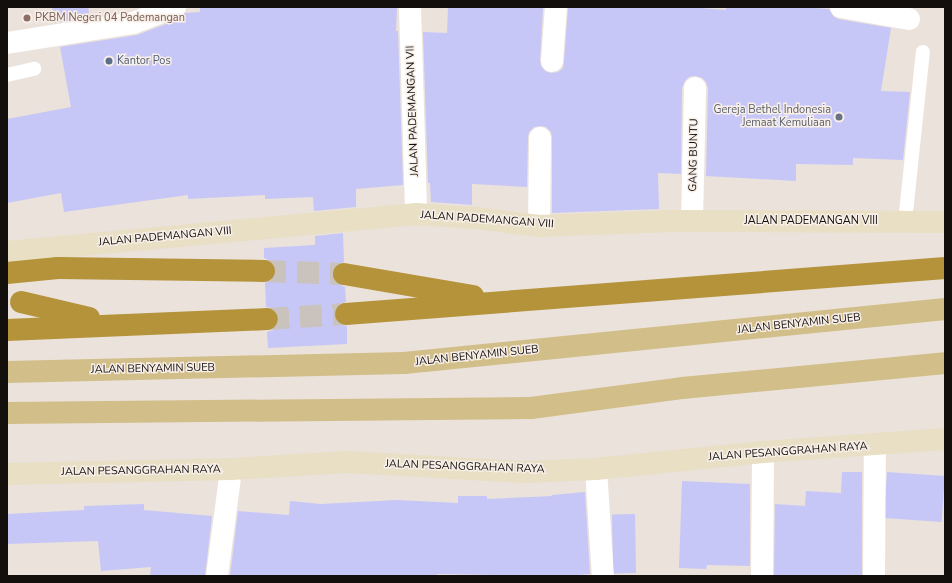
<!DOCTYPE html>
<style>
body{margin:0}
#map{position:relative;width:952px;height:583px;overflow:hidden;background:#ebe2dc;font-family:"Nunito Sans",sans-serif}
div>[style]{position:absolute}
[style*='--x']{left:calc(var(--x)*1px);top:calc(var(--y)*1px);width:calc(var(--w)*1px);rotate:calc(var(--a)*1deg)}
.building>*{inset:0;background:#c6c7f6;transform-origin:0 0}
.highway-tunnel>*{height:22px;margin-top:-11px;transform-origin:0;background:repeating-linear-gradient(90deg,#cac2bd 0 22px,transparent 0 33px)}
.lane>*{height:14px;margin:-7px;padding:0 7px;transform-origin:7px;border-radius:7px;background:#fff}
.street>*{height:22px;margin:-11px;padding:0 11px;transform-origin:11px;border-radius:11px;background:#fff}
.secondary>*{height:22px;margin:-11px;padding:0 11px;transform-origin:11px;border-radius:11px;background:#e8dfc4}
.primary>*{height:22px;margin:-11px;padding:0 11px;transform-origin:11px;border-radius:11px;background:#d2be89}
.highway>*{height:22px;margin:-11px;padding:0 11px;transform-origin:11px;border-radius:11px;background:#b4933a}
.dots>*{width:11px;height:11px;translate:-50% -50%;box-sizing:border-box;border:2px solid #f8efe9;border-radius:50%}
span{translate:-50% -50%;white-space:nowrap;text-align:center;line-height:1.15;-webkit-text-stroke:3px #f8efe9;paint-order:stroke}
.education-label{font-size:11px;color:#785e54}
.left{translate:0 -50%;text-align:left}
.service-label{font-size:11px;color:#4e5e75}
.street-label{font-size:11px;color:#120f0d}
.worship-label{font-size:11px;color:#5b616d}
.right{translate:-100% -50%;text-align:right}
.frame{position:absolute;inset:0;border:8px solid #120f0d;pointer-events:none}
</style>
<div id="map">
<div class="building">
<i style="clip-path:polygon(52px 7px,88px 7px,90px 17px,55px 23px)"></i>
<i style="clip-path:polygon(200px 7px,397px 7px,396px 31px,398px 31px,403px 185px,356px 189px,356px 207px,314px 211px,313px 197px,265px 199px,265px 195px,188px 199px,188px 195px,64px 212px,61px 193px,7px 203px,7px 119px,71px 107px,60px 47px,137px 35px,179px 19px,185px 13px,200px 12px)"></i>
<i style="clip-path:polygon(448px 7px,543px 8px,540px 60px,541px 66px,545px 71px,551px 73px,558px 72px,563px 68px,564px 62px,568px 8px,689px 7px,726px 10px,726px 7px,797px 7px,829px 9px,833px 16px,838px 19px,891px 28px,881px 91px,910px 92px,903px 160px,853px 158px,853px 165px,796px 164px,796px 181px,706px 176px,708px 88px,706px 82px,702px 78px,695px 76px,689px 77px,685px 81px,682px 88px,681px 174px,658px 173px,659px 209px,552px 213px,552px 138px,551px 132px,546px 127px,541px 126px,534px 127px,529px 132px,528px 137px,527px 187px,472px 184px,472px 205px,431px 202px,430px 183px,428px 183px,423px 32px,447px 33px)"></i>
<i style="clip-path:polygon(343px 233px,344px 262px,335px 266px,332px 272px,332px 279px,336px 283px,345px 287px,346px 302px,339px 304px,335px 308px,334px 315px,336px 321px,340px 325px,347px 326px,347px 344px,268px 348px,267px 332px,273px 330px,278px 325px,279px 318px,278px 313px,273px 308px,266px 307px,265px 283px,274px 278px,276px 271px,275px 265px,271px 261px,264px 258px,264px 248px,315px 245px,315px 236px)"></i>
<i style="clip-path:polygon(842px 472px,862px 472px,862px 576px,774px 576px,775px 504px,805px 506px,806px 491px,841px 493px)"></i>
<i style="left:887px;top:472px;width:58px;height:46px;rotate:4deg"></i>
<i style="clip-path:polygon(682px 481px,750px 484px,750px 566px,707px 565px,706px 569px,679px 568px)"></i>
<i style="clip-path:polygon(585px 492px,590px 574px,566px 576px,437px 574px,437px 576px,230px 576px,238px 511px,289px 515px,290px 501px,321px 504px,397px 500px,458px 503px,458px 496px,487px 496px,487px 499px,552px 496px,552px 495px)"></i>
<i style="clip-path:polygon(144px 504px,144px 510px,212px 516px,205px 576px,150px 576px,151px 567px,101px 571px,98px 541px,7px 544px,7px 514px,84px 510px,84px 506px)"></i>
<i style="left:635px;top:514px;width:59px;height:23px;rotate:89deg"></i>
</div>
<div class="highway-tunnel">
<i style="--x:264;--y:271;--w:80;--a:2.1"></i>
<i style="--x:267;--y:319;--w:79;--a:-3.6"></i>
</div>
<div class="lane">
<i style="--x:7;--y:75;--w:28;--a:-13"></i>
<i style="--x:905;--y:222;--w:171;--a:-84"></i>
</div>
<div class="street">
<i style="--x:410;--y:7;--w:207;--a:88.3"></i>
<i style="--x:841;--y:7;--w:69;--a:10"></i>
<i style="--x:7;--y:43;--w:128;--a:-9"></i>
<i style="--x:133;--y:23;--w:45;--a:-20.9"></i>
<i style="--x:552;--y:61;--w:54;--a:-85.8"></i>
<i style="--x:692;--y:221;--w:133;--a:-88.7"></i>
<i style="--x:539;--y:226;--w:88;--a:-89.3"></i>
<i style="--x:596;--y:469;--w:107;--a:86.3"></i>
<i style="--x:217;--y:576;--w:108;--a:-82.5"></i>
<i style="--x:762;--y:576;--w:124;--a:-89.5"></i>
<i style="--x:874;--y:576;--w:131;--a:-89.6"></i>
</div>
<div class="secondary">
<i style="--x:7;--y:252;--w:411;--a:-5.3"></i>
<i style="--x:416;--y:214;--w:60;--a:3.8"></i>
<i style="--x:476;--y:218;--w:64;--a:7.2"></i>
<i style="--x:539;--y:226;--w:134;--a:-2.1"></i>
<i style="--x:673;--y:221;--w:272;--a:0.2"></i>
<i style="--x:7;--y:474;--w:224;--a:-1.3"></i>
<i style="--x:231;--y:469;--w:117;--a:-3.4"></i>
<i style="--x:348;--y:462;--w:176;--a:3.3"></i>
<i style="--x:524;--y:472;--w:72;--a:-2.4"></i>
<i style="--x:596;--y:469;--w:168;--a:-5.8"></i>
<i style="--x:763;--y:452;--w:182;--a:-4.1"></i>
</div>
<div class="primary">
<i style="--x:7;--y:372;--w:397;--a:-1.3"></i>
<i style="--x:404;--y:363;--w:544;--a:-5.7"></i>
<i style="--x:7;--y:413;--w:524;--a:-0.55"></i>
<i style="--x:531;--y:408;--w:152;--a:-7.5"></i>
<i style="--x:682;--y:388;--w:264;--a:-5.4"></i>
</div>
<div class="highway">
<i style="--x:7;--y:273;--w:51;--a:-5.6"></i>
<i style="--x:58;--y:268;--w:206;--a:0.8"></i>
<i style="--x:344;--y:274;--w:131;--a:9.7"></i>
<i style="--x:21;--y:302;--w:70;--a:13.2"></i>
<i style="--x:346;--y:314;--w:601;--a:-4.39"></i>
<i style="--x:7;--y:330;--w:260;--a:-2.4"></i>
</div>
<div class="dots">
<i style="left:27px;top:18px;background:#8d6e63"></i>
<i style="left:109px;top:61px;background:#5c6f8a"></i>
<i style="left:839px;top:117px;background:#6b7280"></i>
</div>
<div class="education-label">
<span class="left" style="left:35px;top:18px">PKBM Negeri 04 Pademangan</span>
</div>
<div class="service-label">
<span class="left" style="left:117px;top:61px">Kantor Pos</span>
</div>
<div class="street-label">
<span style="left:413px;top:111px;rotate:-92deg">JALAN PADEMANGAN VII</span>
<span style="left:694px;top:155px;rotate:-89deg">GANG BUNTU</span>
<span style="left:487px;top:220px;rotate:4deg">JALAN PADEMANGAN VIII</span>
<span style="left:811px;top:221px">JALAN PADEMANGAN VIII</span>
<span style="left:165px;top:237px;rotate:-5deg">JALAN PADEMANGAN VIII</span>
<span style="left:799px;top:324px;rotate:-6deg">JALAN BENYAMIN SUEB</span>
<span style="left:477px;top:356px;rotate:-6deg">JALAN BENYAMIN SUEB</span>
<span style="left:153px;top:369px;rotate:-1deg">JALAN BENYAMIN SUEB</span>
<span style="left:788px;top:452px;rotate:-4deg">JALAN PESANGGRAHAN RAYA</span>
<span style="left:465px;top:467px;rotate:2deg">JALAN PESANGGRAHAN RAYA</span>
<span style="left:141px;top:471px;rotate:-1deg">JALAN PESANGGRAHAN RAYA</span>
</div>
<div class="worship-label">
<span class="right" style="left:831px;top:117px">Gereja Bethel Indonesia<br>Jemaat Kemuliaan</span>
</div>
<div class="frame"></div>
</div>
